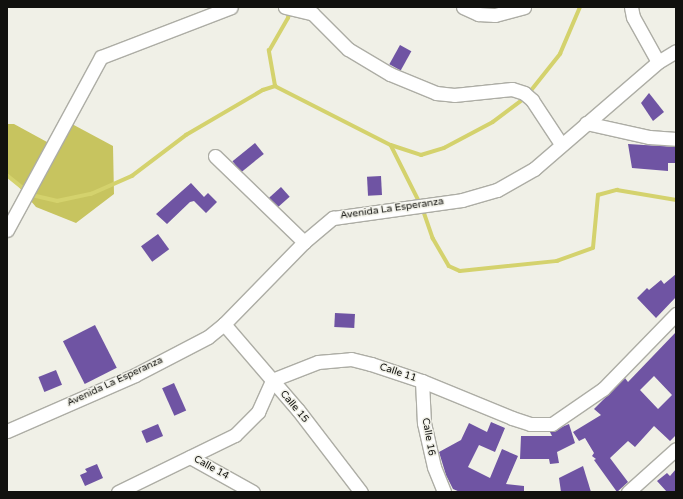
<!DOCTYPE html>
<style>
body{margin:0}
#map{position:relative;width:683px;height:499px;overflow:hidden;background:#f0f0e7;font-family:"Varela Round",sans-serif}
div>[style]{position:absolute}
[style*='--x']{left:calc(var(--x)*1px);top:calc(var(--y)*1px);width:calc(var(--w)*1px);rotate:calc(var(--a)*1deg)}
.forest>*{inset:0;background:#c7c45f}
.stream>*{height:3.5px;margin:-1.75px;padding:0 1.75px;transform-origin:1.75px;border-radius:1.75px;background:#d4d26d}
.building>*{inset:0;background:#6f54a3;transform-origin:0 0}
.roads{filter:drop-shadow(1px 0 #adada5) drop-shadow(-1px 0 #adada5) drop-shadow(0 1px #adada5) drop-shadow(0 -1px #adada5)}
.minor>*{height:13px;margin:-6.5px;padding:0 6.5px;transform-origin:6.5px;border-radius:6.5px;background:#fff}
span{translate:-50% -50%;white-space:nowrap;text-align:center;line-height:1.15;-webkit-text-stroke:3px #f0f0e7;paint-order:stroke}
.street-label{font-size:10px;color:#11110e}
.frame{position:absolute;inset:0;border:8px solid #11110e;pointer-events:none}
</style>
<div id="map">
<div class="forest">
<i style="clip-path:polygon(7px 124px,14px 124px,47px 142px,72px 124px,113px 146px,114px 194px,76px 223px,36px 207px,7px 173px)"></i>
</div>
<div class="stream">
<i style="--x:275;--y:86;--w:36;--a:-100"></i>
<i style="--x:269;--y:51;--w:38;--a:-60"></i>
<i style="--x:288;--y:18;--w:8;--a:-76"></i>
<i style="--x:529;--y:93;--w:50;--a:-51.5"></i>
<i style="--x:560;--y:54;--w:51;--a:-66.9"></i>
<i style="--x:391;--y:145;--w:32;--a:18"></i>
<i style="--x:421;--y:155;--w:24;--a:-17"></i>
<i style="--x:444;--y:148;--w:55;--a:-28"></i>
<i style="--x:493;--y:122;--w:40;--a:-37"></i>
<i style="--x:7;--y:175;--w:32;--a:39"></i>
<i style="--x:32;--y:195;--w:26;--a:13"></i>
<i style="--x:57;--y:201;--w:35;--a:-12"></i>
<i style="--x:91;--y:194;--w:45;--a:-23.7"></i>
<i style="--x:132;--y:176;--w:68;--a:-37.2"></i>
<i style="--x:186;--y:135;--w:89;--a:-30.3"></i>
<i style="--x:263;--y:90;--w:13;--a:-18"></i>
<i style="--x:275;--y:86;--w:130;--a:27"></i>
<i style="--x:391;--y:145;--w:65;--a:63.4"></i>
<i style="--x:423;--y:209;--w:31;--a:71"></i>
<i style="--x:433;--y:238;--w:32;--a:60"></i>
<i style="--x:449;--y:266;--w:12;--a:24"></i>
<i style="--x:460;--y:271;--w:98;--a:-5.9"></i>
<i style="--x:557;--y:261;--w:38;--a:-20"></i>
<i style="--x:593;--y:248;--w:53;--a:-84.6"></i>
<i style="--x:598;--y:195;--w:20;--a:-15"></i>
<i style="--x:617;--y:190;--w:60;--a:9.6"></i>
</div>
<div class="building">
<i style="left:400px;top:45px;width:13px;height:22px;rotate:29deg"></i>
<i style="clip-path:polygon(649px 93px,664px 112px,653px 121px,641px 103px)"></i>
<i style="left:255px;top:143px;width:14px;height:29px;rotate:51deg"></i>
<i style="clip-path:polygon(628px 144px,676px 147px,676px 163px,668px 163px,668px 171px,632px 168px)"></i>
<i style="left:381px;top:176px;width:19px;height:14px;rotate:87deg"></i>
<i style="clip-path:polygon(191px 183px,204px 197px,208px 193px,217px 202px,206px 213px,194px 201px,190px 202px,167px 224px,156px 214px)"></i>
<i style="left:281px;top:187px;width:13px;height:16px;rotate:48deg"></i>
<i style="left:158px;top:234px;width:19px;height:21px;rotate:54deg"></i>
<i style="clip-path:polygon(676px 274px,676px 297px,656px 318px,637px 298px,647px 288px,649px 290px,661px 280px,664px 284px)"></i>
<i style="left:335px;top:313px;width:20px;height:14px;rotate:3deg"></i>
<i style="left:95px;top:325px;width:48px;height:36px;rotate:63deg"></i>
<i style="clip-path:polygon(evenodd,676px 332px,676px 435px,670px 441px,654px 426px,635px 447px,628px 441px,610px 458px,628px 482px,617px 492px,594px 460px,596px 459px,592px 456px,594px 453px,585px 438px,579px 441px,573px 432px,601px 415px,594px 409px,625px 378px,628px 382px,676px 332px,654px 376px,672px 395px,658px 409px,640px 390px,654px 376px)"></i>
<i style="left:56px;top:370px;width:16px;height:19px;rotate:68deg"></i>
<i style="left:174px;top:383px;width:30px;height:13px;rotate:66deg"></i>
<i style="clip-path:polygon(491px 422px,505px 428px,495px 452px,479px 445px,468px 467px,490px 478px,502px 449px,518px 456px,506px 484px,524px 486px,524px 492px,460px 492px,453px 489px,446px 475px,439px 452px,461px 440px,469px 423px,487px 432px)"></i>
<i style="left:158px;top:424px;width:13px;height:18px;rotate:67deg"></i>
<i style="clip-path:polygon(569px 424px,575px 443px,557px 452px,559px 463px,550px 464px,549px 459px,520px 459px,521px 436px,552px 436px,550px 432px)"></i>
<i style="clip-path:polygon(97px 464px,103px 478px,85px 486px,80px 475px,87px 472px,85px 469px)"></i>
<i style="clip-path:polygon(583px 466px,591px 492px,561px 492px,559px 478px)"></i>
<i style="clip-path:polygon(676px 469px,676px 492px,667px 492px,657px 481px,667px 473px,670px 476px)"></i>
</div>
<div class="roads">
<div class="minor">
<i style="--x:285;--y:7;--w:28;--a:13"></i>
<i style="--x:312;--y:13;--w:51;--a:45"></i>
<i style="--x:348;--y:49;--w:49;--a:30.8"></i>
<i style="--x:390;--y:74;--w:50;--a:22.4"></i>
<i style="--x:436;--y:93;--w:18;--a:6"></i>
<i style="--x:454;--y:95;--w:58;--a:-5.9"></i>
<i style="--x:512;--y:89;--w:13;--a:18"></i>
<i style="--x:524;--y:93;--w:11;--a:41"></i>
<i style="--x:532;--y:100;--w:53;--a:56.6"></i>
<i style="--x:463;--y:7;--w:17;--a:25"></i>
<i style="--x:478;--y:14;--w:17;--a:3"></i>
<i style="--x:495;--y:15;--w:30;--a:-15"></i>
<i style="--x:631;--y:7;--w:10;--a:79"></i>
<i style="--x:633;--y:17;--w:51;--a:60.9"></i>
<i style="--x:586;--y:123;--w:65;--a:12.5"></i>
<i style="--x:649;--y:137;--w:27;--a:4"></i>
<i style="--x:215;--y:156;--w:124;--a:44"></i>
<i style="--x:7;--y:230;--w:197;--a:-61.5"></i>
<i style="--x:101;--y:57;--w:139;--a:-21"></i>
<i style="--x:224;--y:324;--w:113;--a:49.3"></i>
<i style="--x:298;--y:410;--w:103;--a:52.5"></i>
<i style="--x:422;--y:381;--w:42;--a:87.3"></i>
<i style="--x:424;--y:423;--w:45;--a:77.2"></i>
<i style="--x:434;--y:467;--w:27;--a:68"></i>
<i style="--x:7;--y:431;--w:140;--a:-23.6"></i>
<i style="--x:135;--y:375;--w:82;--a:-27.5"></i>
<i style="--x:208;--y:337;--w:21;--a:-39"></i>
<i style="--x:224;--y:324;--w:115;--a:-45.7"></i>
<i style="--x:304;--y:242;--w:38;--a:-40"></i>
<i style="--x:333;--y:218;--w:130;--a:-7.9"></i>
<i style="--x:462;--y:200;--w:36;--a:-16"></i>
<i style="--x:497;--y:190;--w:43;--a:-29.6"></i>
<i style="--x:534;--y:169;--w:164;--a:-40.8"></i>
<i style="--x:658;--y:62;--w:21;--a:-31"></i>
<i style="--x:190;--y:457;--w:72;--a:29.1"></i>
<i style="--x:118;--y:492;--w:130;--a:-26"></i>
<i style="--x:235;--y:435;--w:33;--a:-45"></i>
<i style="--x:258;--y:412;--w:35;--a:-66"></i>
<i style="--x:272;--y:380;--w:49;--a:-21.4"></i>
<i style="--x:318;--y:362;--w:33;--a:-5"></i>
<i style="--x:351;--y:359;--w:21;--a:14"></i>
<i style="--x:371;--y:364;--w:54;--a:18.4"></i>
<i style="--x:422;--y:381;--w:97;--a:22.3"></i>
<i style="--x:512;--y:418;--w:19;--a:18"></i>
<i style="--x:530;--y:424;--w:22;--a:0"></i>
<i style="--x:552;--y:424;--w:62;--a:-34.5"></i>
<i style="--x:603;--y:389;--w:105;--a:-45.8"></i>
<i style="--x:628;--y:492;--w:64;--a:-41.9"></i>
</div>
</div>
<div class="street-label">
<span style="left:392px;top:209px;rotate:-8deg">Avenida La Esperanza</span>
<span style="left:398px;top:373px;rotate:18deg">Calle 11</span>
<span style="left:115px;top:382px;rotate:-25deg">Avenida La Esperanza</span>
<span style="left:294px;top:407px;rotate:50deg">Calle 15</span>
<span style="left:428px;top:437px;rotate:80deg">Calle 16</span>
<span style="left:211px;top:468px;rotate:29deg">Calle 14</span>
</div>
<div class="frame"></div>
</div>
